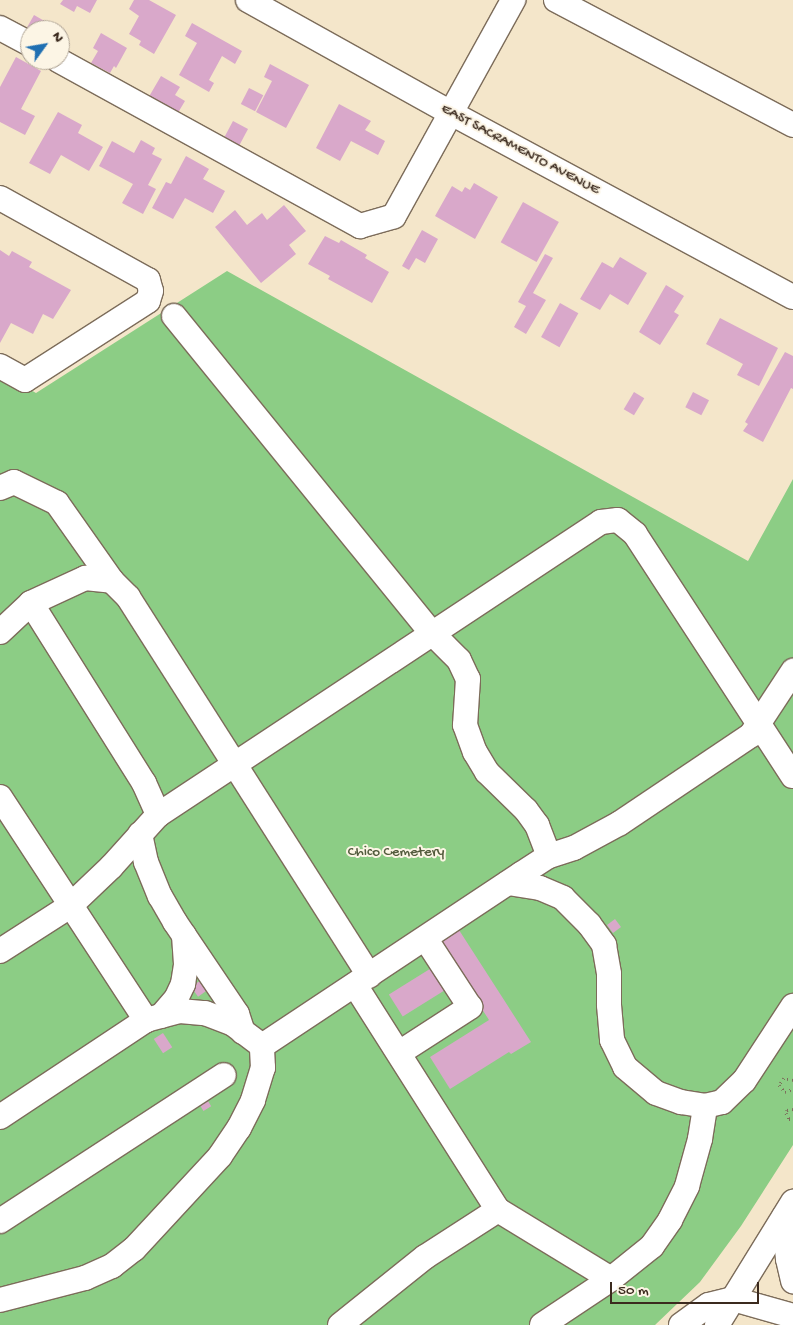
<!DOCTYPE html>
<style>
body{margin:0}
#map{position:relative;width:793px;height:1325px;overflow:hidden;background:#f4e6ca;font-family:"Gochi Hand",sans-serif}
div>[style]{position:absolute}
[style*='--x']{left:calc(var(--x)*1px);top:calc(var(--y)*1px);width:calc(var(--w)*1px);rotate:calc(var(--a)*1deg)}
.green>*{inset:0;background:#8ccd85}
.building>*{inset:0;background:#d9a8ca;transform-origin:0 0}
.path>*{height:3px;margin-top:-1.5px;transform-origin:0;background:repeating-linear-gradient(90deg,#7c6c5a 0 1px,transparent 0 5px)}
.roads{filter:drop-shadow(1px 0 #7c6c5a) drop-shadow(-1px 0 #7c6c5a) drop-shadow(0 1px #7c6c5a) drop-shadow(0 -1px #7c6c5a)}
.minor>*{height:24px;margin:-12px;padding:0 12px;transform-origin:12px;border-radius:12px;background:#fff}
span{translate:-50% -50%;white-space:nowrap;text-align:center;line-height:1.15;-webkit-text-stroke:4px #fcf5e5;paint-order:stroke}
.street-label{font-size:15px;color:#3b2a1e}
.park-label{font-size:15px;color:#535b3d}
.north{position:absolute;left:20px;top:20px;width:50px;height:50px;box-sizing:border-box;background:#fcf5e5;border:1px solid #afa495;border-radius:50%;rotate:58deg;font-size:14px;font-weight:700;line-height:20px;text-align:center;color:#3b2a1e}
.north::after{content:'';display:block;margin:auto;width:18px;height:22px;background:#1f6fb2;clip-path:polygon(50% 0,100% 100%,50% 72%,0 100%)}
.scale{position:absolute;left:610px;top:1282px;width:149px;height:22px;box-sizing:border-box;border:2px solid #3b2a1e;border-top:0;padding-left:6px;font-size:15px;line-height:18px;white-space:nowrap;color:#3b2a1e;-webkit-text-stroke:4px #fcf5e5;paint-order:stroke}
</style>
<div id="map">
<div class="green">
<i style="clip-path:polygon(227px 271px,748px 561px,793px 479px,793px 1145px,741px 1226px,700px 1282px,655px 1325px,0 1325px,0 373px,36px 393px)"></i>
</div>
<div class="building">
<i style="clip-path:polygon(63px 0,97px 0,90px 13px,77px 6px,74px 12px,60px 4px)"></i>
<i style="clip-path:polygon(134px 0,149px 0,176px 15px,154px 54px,139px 45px,141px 41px,129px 34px,139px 16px,129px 9px)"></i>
<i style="clip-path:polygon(34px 15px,55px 27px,53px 30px,30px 30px,30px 34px,25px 31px)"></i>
<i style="clip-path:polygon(192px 23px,242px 51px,235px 64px,222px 56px,209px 80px,214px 83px,209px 92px,179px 75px,197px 43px,185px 36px)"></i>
<i style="clip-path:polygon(101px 33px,127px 48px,116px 68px,114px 66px,110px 73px,91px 63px,98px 51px,93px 48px)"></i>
<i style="clip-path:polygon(16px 57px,41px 71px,21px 109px,35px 116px,25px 135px,0 122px,0 87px)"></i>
<i style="clip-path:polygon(270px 64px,309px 85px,286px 128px,256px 112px,272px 81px,264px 77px)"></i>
<i style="clip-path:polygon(161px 76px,180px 87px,175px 95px,185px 101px,176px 116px,147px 100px)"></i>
<i style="left:249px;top:88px;width:16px;height:18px;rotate:27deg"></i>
<i style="clip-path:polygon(339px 104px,371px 121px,365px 130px,385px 141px,378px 155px,351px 141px,340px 161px,316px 148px)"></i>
<i style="clip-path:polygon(58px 112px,82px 125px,78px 133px,103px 147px,89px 171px,61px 155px,50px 174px,29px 163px)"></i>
<i style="left:233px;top:121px;width:17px;height:21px;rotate:28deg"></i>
<i style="clip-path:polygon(141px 140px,155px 148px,152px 154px,162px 159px,148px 185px,156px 189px,143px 214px,122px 203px,133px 184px,99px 166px,112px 141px,134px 153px)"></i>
<i style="clip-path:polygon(186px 156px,209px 169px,203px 179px,225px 191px,213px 213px,185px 198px,173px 219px,152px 208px,166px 182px,171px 184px)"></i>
<i style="clip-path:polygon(474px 183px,498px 197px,475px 239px,435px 216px,452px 186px,462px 192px,465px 187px,470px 190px)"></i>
<i style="left:523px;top:202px;width:41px;height:46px;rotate:29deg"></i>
<i style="clip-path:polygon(284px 205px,306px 231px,289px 245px,296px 254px,261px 283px,215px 227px,235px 210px,247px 225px,262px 213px,267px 220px)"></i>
<i style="clip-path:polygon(422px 230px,438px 239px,425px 263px,416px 258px,409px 270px,402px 266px)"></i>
<i style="clip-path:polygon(325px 236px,339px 243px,341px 240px,367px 255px,365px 258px,389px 272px,372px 303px,328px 279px,330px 276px,308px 264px)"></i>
<i style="clip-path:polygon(0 250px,9px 256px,12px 251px,32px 262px,29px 267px,71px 290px,53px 319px,43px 314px,33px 334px,11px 323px,0 343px)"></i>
<i style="clip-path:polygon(545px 254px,553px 258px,533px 293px,546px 300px,526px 334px,514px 327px,526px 306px,518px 302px)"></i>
<i style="clip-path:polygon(620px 257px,647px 273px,628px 305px,610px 294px,600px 310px,580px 299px,602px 262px,613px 268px)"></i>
<i style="clip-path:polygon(666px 285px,684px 296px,674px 312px,679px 315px,660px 345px,639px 332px)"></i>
<i style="left:560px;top:303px;width:21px;height:39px;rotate:29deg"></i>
<i style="clip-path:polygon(720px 318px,778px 348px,759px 386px,737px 375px,743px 364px,706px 344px)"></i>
<i style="clip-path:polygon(785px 352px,793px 356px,793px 389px,791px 388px,763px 442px,743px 431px,748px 424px,745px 422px)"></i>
<i style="left:634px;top:392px;width:12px;height:20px;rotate:31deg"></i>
<i style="left:693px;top:392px;width:18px;height:17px;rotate:27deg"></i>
<i style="left:615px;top:919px;width:10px;height:10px;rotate:53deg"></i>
<i style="clip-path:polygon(459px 930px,531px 1042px,511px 1054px,509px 1052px,450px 1089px,430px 1057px,489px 1020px,439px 942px)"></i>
<i style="left:433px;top:967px;width:26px;height:52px;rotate:58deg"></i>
<i style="left:201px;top:980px;width:12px;height:12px;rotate:55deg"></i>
<i style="left:163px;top:1033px;width:17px;height:11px;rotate:57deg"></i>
<i style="left:205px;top:1096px;width:12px;height:9px;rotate:59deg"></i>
</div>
<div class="path">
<i style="--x:793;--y:1080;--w:9;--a:-167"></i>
<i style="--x:784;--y:1078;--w:9;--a:126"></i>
<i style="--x:779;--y:1085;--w:9;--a:49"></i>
<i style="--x:785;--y:1092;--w:9;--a:-21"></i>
<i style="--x:793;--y:1109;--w:6;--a:171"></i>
<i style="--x:787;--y:1110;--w:3;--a:108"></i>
<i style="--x:786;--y:1113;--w:7;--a:63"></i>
<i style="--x:789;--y:1119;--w:4;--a:0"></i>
</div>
<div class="roads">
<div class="minor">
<i style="--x:248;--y:0;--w:232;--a:29.1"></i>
<i style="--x:451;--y:113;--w:388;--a:28.3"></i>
<i style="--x:556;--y:0;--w:268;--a:27.8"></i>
<i style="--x:0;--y:28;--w:34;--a:28"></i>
<i style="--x:58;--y:60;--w:345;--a:28.8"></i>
<i style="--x:360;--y:226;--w:35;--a:-16"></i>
<i style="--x:394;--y:216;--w:247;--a:-61.1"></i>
<i style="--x:0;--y:198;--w:169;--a:29"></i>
<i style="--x:148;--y:280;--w:11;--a:75"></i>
<i style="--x:151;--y:291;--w:10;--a:107"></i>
<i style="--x:148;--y:301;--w:146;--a:147.3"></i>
<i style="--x:25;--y:380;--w:29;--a:-151"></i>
<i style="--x:174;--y:316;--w:409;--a:50.9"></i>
<i style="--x:432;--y:633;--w:38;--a:45"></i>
<i style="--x:459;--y:660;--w:21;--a:65"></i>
<i style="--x:468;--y:679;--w:46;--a:93.7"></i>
<i style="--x:465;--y:725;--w:29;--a:70"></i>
<i style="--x:475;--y:752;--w:23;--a:59"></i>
<i style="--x:487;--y:772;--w:54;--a:44.3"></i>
<i style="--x:526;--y:810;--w:19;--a:54"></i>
<i style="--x:537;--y:825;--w:33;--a:69"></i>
<i style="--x:0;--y:488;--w:15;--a:-23"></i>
<i style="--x:14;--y:482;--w:48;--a:26"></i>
<i style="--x:57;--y:503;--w:95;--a:54.8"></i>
<i style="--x:31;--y:603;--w:213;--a:57.9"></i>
<i style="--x:144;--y:783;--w:35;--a:66"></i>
<i style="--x:0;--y:632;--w:42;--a:-43.1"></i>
<i style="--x:31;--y:603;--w:60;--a:-24.8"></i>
<i style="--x:85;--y:578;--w:27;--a:6"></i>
<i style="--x:112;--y:581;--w:23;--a:45"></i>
<i style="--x:128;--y:597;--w:449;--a:57.5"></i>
<i style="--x:0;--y:797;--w:267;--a:56.8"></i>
<i style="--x:140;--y:834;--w:29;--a:78"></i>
<i style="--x:146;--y:862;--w:37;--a:68"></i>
<i style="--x:160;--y:896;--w:30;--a:60"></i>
<i style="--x:175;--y:922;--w:111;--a:56"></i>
<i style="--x:237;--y:1014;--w:19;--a:72"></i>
<i style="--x:508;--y:883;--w:32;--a:9"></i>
<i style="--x:540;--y:888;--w:25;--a:23"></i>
<i style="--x:563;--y:898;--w:37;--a:45"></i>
<i style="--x:589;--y:924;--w:26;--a:54"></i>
<i style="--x:604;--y:945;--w:29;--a:80"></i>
<i style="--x:609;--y:974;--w:31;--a:90"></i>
<i style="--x:609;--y:1005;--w:35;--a:85"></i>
<i style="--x:612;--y:1040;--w:30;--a:64"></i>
<i style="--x:625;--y:1067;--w:40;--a:40"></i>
<i style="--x:656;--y:1093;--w:27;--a:20"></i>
<i style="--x:681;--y:1102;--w:24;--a:9"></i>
<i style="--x:0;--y:951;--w:83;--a:-32.7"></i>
<i style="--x:70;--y:906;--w:57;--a:-43.6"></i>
<i style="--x:111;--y:867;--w:70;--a:-47.9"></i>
<i style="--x:158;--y:815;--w:531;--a:-33.48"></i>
<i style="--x:601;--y:522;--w:17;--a:-7"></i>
<i style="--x:618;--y:520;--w:22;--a:39"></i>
<i style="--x:635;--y:534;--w:289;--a:56.9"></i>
<i style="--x:355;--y:985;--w:267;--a:57.6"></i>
<i style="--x:498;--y:1210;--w:132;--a:31.4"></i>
<i style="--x:161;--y:1016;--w:23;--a:-49"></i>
<i style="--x:176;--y:999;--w:17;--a:-65"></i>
<i style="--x:183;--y:984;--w:20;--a:-81"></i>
<i style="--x:186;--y:964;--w:29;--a:-94"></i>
<i style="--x:262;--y:1046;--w:311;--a:-33.6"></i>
<i style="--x:521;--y:874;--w:33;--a:-33"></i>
<i style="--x:549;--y:856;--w:26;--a:-18"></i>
<i style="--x:574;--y:848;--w:52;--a:-28.5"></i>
<i style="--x:620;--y:823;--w:158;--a:-33.9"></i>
<i style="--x:751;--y:735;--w:77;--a:-56.7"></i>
<i style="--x:399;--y:1053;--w:85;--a:-32.9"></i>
<i style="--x:470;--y:1007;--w:82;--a:-123.1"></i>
<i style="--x:0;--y:1117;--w:175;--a:-33.6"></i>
<i style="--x:146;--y:1020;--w:35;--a:-15"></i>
<i style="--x:180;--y:1011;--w:25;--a:5"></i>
<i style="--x:205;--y:1013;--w:30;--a:21"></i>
<i style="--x:233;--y:1024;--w:36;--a:37"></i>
<i style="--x:784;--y:1217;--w:42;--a:84.6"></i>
<i style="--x:788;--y:1259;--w:23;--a:77"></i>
<i style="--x:0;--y:1221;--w:267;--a:-33.1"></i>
<i style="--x:0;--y:1300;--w:88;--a:-14.5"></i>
<i style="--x:85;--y:1278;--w:30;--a:-24"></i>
<i style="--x:112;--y:1266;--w:28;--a:-38"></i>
<i style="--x:134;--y:1249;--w:127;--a:-47.2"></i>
<i style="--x:220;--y:1156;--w:34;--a:-56"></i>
<i style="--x:239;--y:1128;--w:31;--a:-63"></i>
<i style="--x:253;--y:1100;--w:34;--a:-73"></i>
<i style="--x:263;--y:1068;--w:22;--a:-93"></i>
<i style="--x:340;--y:1325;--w:109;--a:-38.7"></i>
<i style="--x:425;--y:1257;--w:87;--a:-32.8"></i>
<i style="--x:542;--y:1325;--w:83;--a:-33.7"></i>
<i style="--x:611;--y:1279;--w:53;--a:-38.8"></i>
<i style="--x:652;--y:1246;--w:32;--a:-55"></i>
<i style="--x:670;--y:1220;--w:38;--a:-63"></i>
<i style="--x:687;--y:1186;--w:49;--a:-74.5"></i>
<i style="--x:700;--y:1139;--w:33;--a:-81"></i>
<i style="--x:705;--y:1106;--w:17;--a:-13"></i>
<i style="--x:722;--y:1102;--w:30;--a:-44"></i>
<i style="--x:744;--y:1081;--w:90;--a:-56.8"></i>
<i style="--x:681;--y:1325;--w:34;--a:-36"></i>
<i style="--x:709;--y:1305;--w:25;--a:-14"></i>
<i style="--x:733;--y:1299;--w:62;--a:15.8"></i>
<i style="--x:717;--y:1325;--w:145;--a:-58.3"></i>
</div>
</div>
<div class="street-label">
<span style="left:520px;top:150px;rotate:28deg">EAST SACRAMENTO AVENUE</span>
</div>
<div class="park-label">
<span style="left:396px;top:853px">Chico Cemetery</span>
</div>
<div class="north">N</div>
<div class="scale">50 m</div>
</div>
